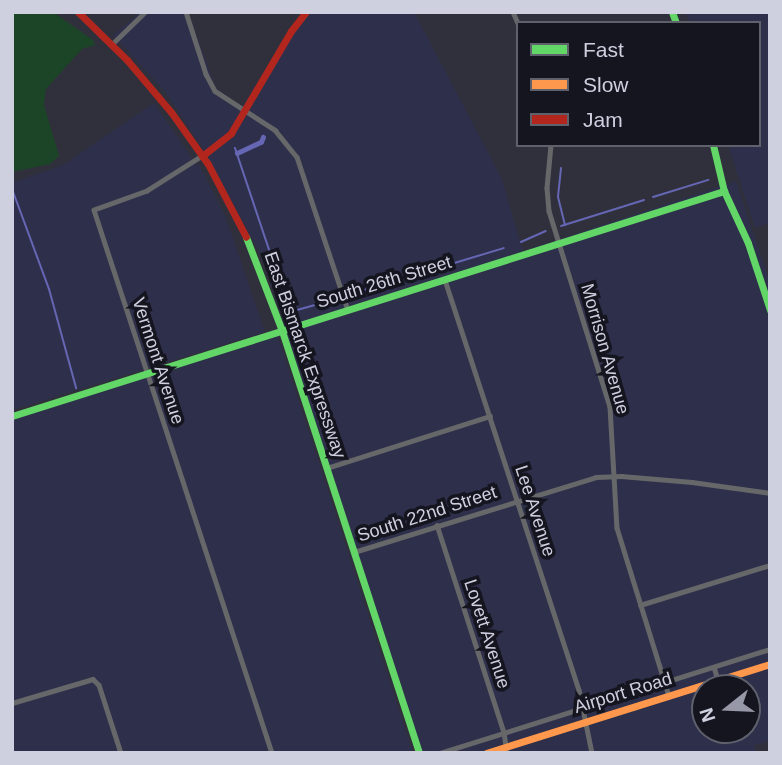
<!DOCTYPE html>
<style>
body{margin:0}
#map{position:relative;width:782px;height:765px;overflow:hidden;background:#30303d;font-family:Arial,sans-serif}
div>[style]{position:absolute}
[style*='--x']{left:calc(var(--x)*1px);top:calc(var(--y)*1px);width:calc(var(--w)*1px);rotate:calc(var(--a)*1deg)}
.built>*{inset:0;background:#2e304b}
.green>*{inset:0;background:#1c4427}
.stream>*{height:2px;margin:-1px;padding:0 1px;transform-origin:1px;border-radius:1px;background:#6566b4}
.canal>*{height:4.5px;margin:-2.25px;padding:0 2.25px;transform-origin:2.25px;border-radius:2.25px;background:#6566b4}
.street>*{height:4.5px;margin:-2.25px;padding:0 2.25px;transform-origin:2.25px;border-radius:2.25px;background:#666769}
.fast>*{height:7px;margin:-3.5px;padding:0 3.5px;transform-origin:3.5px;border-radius:3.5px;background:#63d668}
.slow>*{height:7px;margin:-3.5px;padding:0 3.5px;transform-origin:3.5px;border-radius:3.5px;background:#ff974d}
.jam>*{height:7px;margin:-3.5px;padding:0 3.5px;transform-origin:3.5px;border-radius:3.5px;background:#b3261e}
span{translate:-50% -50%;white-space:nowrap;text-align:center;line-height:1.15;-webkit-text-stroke:7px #14151f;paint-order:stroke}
.street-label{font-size:18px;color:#ced0e0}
.frame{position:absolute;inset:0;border:14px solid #ced0e0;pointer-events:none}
.legend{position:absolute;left:516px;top:21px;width:245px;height:126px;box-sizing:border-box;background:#14151f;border:2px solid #5e606c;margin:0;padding:9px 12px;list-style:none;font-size:21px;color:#ced0e0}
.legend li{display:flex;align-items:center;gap:14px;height:35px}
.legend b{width:35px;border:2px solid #5e606c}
.north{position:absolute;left:691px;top:674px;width:70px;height:70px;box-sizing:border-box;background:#14151f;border:2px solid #5e606c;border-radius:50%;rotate:252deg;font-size:19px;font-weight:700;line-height:28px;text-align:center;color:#ced0e0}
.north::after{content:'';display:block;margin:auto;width:24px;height:32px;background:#9798a7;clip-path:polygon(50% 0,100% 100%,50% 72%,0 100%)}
</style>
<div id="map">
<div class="built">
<i style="clip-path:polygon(evenodd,141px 12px,188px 12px,215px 86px,225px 97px,249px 110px,298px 25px,311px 12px,414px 12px,501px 177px,523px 251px,736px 181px,770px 283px,770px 741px,754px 745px,756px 753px,422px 753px,263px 259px,208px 157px,166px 93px,113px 35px,141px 12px,705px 688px,747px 688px,747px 730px,705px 730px,705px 688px)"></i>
<i style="clip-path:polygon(686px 12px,770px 12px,770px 223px,755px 228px,728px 145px,759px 145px,759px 23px,689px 23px)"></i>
<i style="clip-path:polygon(154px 103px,198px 167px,199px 164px,226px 218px,265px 332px,12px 410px,12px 183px,63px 165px)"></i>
<i style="clip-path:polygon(277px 334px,413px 753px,12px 753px,12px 419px)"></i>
</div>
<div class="green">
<i style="clip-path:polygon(12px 12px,53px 12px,93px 40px,95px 45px,82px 49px,46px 89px,44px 105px,59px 156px,50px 164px,12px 172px)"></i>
</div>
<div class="stream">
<i style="--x:235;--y:148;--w:173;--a:71.5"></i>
<i style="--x:290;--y:312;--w:48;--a:-15.8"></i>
<i style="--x:561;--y:168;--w:29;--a:96"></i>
<i style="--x:558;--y:197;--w:29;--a:76"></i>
<i style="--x:12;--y:189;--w:107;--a:69.7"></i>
<i style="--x:49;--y:289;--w:103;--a:74.7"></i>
<i style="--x:653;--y:197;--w:58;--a:-17.2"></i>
<i style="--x:561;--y:226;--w:87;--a:-17.4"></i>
<i style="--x:521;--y:242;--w:27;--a:-24"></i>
<i style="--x:451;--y:264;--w:55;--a:-16.8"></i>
<i style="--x:354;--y:293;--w:79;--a:-16.1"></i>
</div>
<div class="canal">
<i style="--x:237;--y:153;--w:26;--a:-25"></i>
<i style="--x:261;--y:142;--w:5;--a:-68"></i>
</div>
<div class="street">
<i style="--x:186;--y:12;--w:65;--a:72.1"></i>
<i style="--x:206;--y:74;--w:19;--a:62"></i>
<i style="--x:215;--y:91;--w:72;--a:33"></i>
<i style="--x:275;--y:130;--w:35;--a:51"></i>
<i style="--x:297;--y:157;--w:161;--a:71.6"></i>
<i style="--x:513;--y:12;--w:12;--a:66"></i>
<i style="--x:112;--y:44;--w:46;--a:-44.1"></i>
<i style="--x:551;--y:145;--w:43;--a:95.3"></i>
<i style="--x:547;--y:188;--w:23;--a:85"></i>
<i style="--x:549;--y:211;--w:205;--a:72.7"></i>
<i style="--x:610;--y:407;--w:121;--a:86.7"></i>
<i style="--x:617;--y:528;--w:176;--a:72.8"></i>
<i style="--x:202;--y:156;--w:65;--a:147.5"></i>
<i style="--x:147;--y:191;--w:56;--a:160.3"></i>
<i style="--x:94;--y:210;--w:571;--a:71.85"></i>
<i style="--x:445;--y:280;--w:431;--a:71.9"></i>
<i style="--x:579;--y:690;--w:64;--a:78.3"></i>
<i style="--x:327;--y:468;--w:171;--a:-17.7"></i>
<i style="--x:437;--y:525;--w:218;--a:72.1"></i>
<i style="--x:504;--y:732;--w:21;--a:82"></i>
<i style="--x:354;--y:552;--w:253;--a:-17.2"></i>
<i style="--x:596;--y:477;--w:25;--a:-2"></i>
<i style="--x:621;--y:476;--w:71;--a:4.8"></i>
<i style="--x:692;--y:482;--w:79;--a:8"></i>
<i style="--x:640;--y:605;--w:136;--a:-17.1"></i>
<i style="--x:714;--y:667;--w:14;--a:73"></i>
<i style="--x:12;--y:703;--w:84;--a:-16.5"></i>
<i style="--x:93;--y:679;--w:8;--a:45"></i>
<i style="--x:99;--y:685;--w:71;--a:72.1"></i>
<i style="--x:440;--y:753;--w:346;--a:-17.5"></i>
</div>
<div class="fast">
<i style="--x:672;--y:12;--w:12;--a:70"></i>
<i style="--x:713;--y:145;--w:47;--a:76.6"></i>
<i style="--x:724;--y:191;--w:57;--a:65.2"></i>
<i style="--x:748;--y:243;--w:71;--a:71.8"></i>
<i style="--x:246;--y:237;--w:101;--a:69"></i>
<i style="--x:282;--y:331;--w:444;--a:72"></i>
<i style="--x:12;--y:416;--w:747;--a:-17.54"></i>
</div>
<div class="slow">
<i style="--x:486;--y:753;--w:298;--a:-17.4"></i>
</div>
<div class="jam">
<i style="--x:78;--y:12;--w:69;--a:44.4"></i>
<i style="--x:127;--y:60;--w:68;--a:49.8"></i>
<i style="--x:171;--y:112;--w:64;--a:54.6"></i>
<i style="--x:208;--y:164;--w:82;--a:62.5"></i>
<i style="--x:202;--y:156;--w:37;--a:-38"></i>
<i style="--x:231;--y:133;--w:118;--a:-59.5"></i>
<i style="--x:291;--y:31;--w:24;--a:-52"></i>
</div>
<div class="street-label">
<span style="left:384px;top:282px;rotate:-17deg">South 26th Street</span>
<span style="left:605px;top:349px;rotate:74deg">Morrison Avenue</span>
<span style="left:305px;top:355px;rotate:71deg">East Bismarck Expressway</span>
<span style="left:158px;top:361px;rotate:72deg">Vermont Avenue</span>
<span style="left:535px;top:511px;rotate:72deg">Lee Avenue</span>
<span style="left:427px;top:514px;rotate:-18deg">South 22nd Street</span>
<span style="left:487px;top:634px;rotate:72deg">Lovett Avenue</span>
<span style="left:623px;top:693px;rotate:-17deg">Airport Road</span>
</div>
<div class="frame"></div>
<ul class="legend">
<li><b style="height:9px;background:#63d668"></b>Fast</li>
<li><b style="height:9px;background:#ff974d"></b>Slow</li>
<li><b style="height:9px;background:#b3261e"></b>Jam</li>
</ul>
<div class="north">N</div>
</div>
